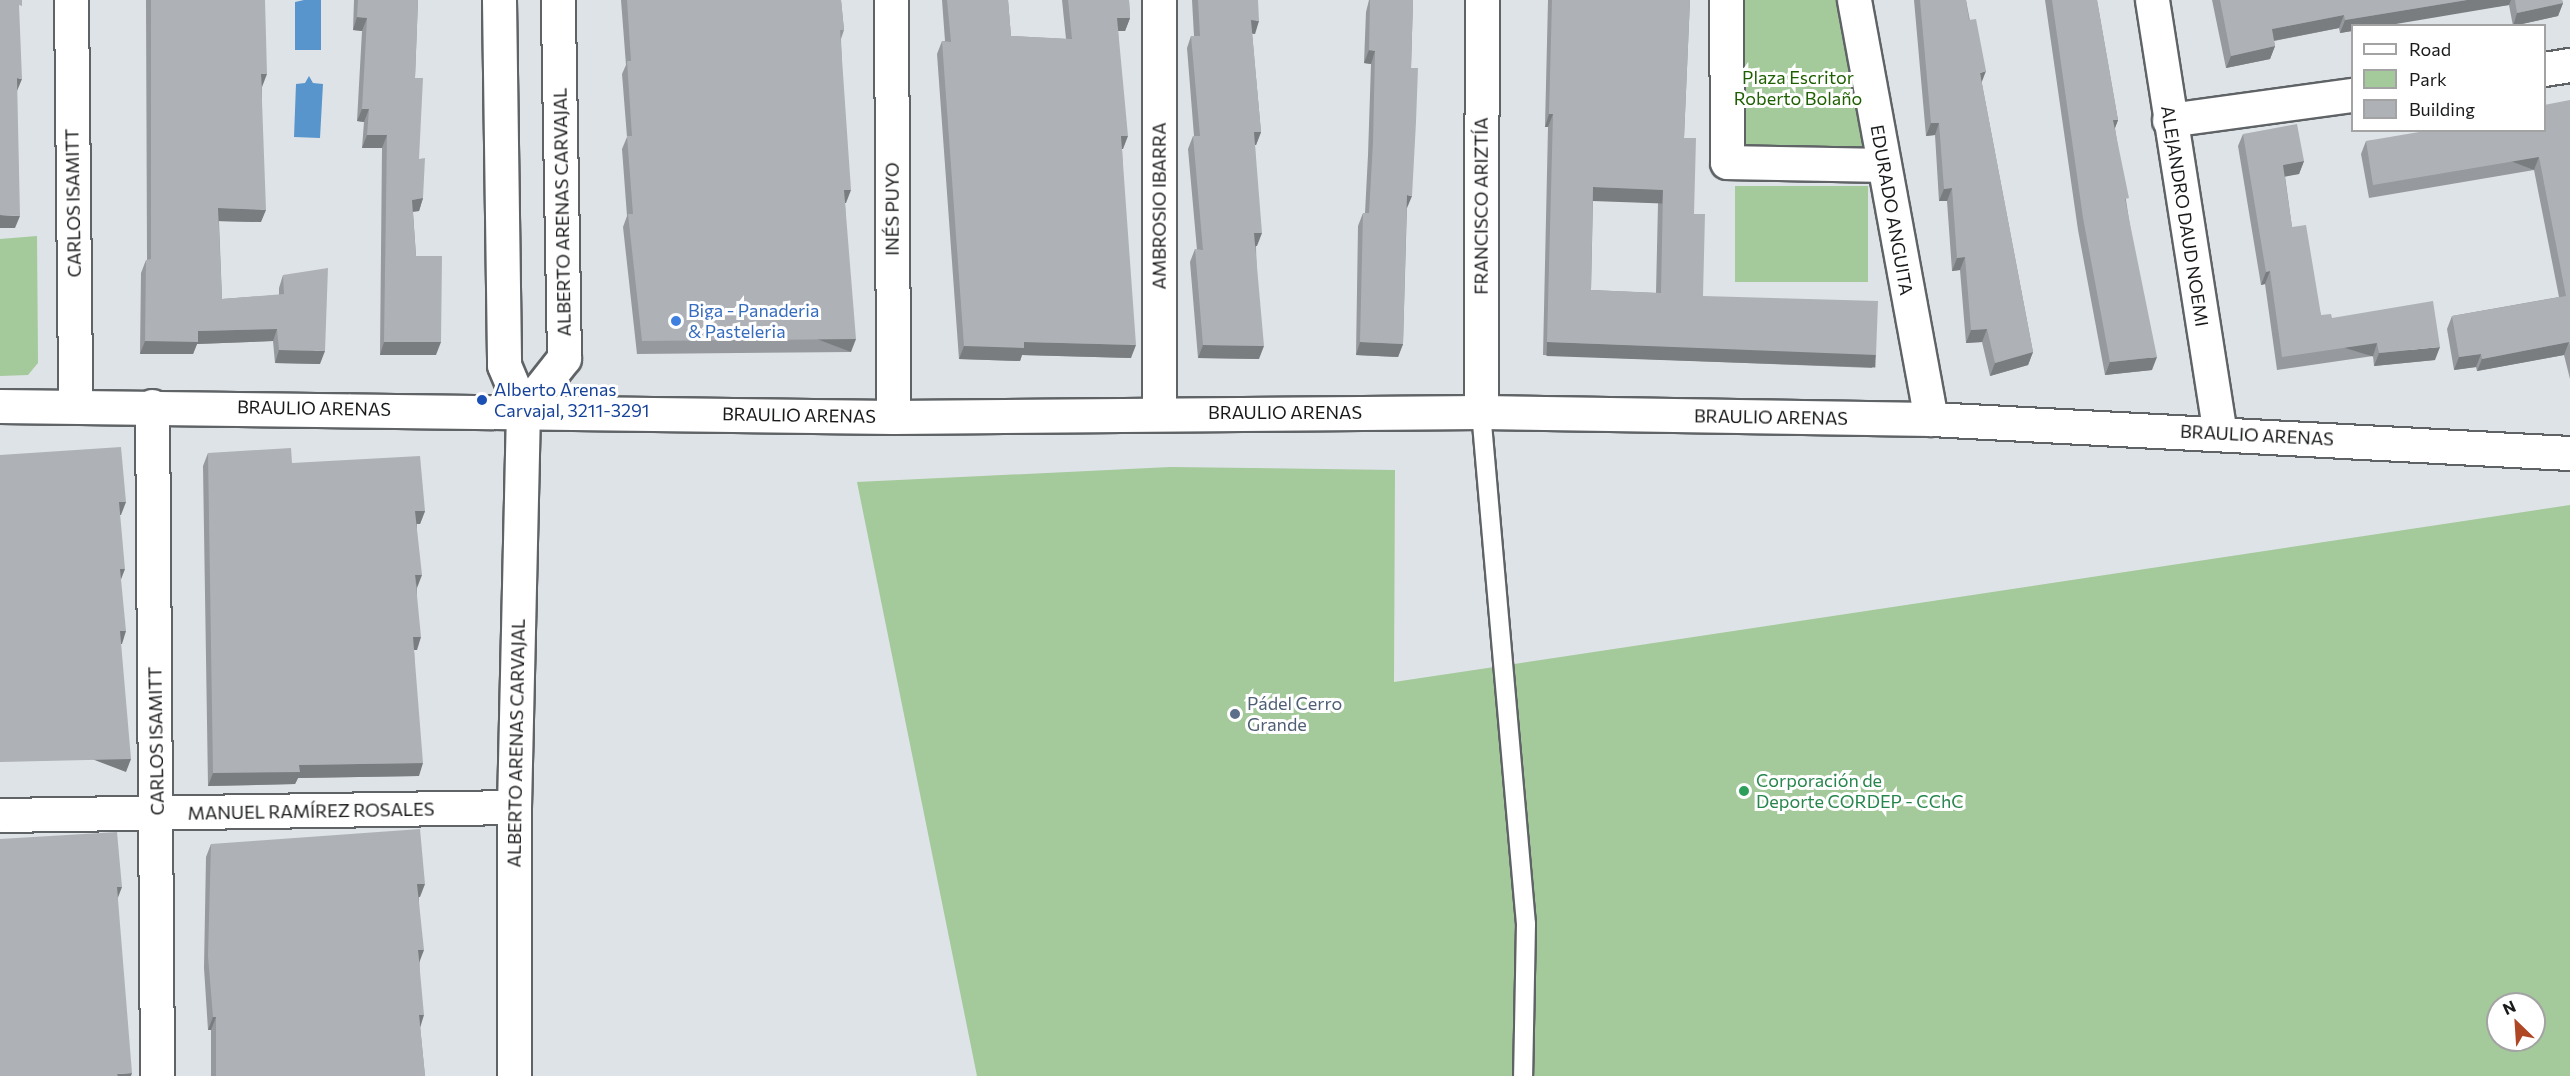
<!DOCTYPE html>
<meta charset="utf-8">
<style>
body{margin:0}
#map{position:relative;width:2570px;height:1076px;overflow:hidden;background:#dee3e7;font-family:Commissioner,sans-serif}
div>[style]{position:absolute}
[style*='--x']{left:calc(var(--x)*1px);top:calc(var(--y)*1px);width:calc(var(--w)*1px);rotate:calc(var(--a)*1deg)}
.green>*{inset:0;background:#a4c99a;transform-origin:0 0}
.water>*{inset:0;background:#5795cc}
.roads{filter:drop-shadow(2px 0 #5f6366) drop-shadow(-2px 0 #5f6366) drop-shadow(0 2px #5f6366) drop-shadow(0 -2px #5f6366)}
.lane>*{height:18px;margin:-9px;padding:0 9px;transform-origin:9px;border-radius:9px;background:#fff}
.street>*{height:33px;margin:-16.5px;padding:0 16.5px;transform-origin:16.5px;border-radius:16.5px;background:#fff}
.secondary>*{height:33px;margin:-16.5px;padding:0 16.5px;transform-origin:16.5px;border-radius:16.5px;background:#fff}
.wall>*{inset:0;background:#96999d}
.shaded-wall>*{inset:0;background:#7a7d7f;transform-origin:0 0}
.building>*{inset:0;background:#aeb2b6}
.dots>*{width:16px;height:16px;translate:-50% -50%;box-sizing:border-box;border:3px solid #fff;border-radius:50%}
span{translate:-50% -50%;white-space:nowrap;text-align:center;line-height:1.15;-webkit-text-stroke:6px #fff;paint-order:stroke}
.park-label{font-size:18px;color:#1e5f01}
.street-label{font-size:18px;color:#191a1b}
.shop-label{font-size:18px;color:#366cbe}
.left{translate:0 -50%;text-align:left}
.transit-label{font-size:18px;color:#164399}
.service-label{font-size:18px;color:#4e5e75}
.leisure-label{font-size:18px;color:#27864d}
.legend{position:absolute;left:2351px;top:24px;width:195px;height:108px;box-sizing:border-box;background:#fff;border:2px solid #a3a3a4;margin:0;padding:8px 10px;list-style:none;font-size:18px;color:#191a1b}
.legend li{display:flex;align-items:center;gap:12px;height:30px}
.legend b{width:30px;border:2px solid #a3a3a4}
.north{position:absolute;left:2486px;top:992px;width:60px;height:60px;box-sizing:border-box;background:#fff;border:2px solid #a3a3a4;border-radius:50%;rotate:335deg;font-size:16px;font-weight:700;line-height:24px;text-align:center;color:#191a1b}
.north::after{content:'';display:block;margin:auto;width:21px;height:27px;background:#af4725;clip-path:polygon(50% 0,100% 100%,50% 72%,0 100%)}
</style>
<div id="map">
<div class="green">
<i style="clip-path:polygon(1736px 0,1844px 0,1871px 155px,1738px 152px)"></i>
<i style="left:1735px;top:186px;width:133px;height:96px"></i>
<i style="clip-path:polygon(37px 236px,38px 363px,28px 375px,0 376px,0 239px)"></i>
<i style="clip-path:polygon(evenodd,1170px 467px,1395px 470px,1394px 682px,2570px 505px,2570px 1076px,977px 1076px,857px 482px,1170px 467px,2498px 1004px,2534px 1004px,2534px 1040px,2498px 1040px,2498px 1004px)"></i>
</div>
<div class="water">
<i style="clip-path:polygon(304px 0,321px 0,321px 50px,295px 50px,295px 2px)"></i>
<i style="clip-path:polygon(309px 76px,313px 83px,323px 84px,320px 138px,294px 137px,296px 84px,305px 83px)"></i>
</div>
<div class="roads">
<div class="lane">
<i style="--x:1481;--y:412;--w:514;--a:84.98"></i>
<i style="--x:1526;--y:924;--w:152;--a:91.1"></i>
</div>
<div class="street">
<i style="--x:71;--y:0;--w:406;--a:89.4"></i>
<i style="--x:891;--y:0;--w:417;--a:89.7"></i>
<i style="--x:1726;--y:0;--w:162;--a:89.6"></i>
<i style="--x:1727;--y:162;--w:156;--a:1.1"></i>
<i style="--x:1854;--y:0;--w:426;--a:79.6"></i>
<i style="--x:2152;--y:0;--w:437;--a:81.1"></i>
<i style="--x:2544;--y:69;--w:26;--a:-9"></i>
<i style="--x:2169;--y:120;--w:185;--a:-7.8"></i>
<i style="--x:152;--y:406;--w:670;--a:89.57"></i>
<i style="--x:1159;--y:412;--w:412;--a:-90"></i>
<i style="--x:1481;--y:412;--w:412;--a:-89.9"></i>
<i style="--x:0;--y:815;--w:514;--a:-0.89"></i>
</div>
<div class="secondary">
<i style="--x:499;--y:0;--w:365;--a:89.2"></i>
<i style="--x:504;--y:365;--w:49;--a:67.1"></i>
<i style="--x:523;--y:410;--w:397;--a:91.3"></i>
<i style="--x:514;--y:807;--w:269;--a:90"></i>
<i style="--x:0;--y:406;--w:893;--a:0.71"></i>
<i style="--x:893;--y:417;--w:588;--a:-0.49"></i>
<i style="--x:1481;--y:412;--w:450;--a:0.9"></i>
<i style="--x:1931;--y:419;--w:640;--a:3.05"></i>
<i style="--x:523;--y:410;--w:66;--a:-51.7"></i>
<i style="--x:564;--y:358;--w:358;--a:-91"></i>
</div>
</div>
<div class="wall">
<i style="clip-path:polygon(146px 0,265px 0,262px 87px,261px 222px,219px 221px,222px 299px,279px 295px,279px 288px,283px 275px,320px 364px,275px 363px,273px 341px,197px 344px,193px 354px,140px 354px,141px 273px,146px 260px,147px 260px)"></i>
<i style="clip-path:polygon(354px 0,418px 0,415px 78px,419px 159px,423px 198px,419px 211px,413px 212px,416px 256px,436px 355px,380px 355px,382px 148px,362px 148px,364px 122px,357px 121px,362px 31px,353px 30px)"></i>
<i style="clip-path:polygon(621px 0,841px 0,844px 30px,841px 39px,846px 203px,845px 203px,851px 352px,637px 354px,623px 227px,627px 216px,622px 149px,627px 137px,622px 74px,626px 65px)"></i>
<i style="clip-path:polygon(942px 0,1008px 0,1011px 36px,1066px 39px,1062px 0,1129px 0,1130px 18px,1125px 31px,1118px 31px,1123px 149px,1122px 149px,1131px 358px,1022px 355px,1020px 361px,959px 359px,937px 54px,942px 41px,945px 41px)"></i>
<i style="clip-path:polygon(1192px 0,1258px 0,1255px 34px,1252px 33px,1261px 132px,1256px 145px,1255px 145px,1257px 246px,1256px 246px,1259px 359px,1198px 358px,1190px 262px,1195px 249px,1197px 250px,1188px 149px,1193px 136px,1194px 136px,1187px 48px,1191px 36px,1194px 36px)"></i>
<i style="clip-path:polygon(1369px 0,1413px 0,1403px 344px,1398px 357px,1356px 355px,1358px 226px,1363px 213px,1365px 213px,1368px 155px,1371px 64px,1364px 63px,1366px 12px)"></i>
<i style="clip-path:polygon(evenodd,1548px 0,1690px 0,1684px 138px,1703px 296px,1876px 355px,1872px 368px,1543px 355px,1548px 127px,1545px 127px,1548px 0,1593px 200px,1658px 203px,1656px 293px,1591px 290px,1593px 200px)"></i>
<i style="clip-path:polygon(1914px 0,1966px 0,2033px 352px,2028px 365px,1990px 376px,1982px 342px,1966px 343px,1960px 270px,1952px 271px,1947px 201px,1939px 201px,1935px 135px,1926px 136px)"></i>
<i style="clip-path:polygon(2045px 0,2097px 0,2118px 120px,2115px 128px,2152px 370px,2105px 375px,2078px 230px)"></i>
<i style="clip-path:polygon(2212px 0,2562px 0,2563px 3px,2558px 16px,2513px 26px,2509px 5px,2352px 26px,2352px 31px,2340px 33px,2339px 28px,2274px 41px,2275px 46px,2270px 59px,2226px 68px)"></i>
<i style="clip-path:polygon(2570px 100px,2570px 379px,2564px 355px,2477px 371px,2476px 367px,2454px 370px,2447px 329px,2452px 316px,2559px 297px,2534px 170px,2369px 198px,2361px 154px,2366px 141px,2544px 130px)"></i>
<i style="clip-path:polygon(2243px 134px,2304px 161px,2299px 174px,2285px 176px,2292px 227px,2321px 315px,2332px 318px,2435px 360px,2374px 366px,2373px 356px,2277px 370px,2265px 284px,2261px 285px,2238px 146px)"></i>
<i style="clip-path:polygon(208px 453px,292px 463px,425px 511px,420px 524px,417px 524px,417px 650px,414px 650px,419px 776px,298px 778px,295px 784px,208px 786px,203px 466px)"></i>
<i style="clip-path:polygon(211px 844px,420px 897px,419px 897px,420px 1026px,425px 1076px,211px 1076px,211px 1030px,208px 1030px,204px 968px,206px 857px)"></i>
</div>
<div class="shaded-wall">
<i style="clip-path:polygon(2467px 0,2511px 0,2509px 5px,2384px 26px,2352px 26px,2352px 31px,2340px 33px,2345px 20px)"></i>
<i style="clip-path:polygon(2563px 3px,2558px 16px,2513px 26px,2517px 13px)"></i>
<i style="clip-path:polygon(2344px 15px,2339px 28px,2267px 42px,2272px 29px)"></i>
<i style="clip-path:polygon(357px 17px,367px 18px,362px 31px,353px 30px)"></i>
<i style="clip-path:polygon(1117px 18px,1130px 18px,1125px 31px,1113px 31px)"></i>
<i style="clip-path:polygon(1251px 20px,1259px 21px,1255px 34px,1246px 33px)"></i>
<i style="clip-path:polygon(2275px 46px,2270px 59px,2226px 68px,2231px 56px)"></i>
<i style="clip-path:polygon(1369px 50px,1375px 51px,1371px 64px,1364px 63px)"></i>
<i style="clip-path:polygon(1986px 71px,1981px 84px,1980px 73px)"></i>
<i style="clip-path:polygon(261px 74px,267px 74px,262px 87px)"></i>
<i style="clip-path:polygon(17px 78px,22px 79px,17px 91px)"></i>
<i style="clip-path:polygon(362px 109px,369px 109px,364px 122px,357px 121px)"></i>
<i style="clip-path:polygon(1549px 114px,1553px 114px,1548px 127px,1545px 127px)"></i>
<i style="clip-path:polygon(2113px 120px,2118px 120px,2113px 133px)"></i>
<i style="clip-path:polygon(1931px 123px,1939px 123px,1935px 135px,1926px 136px)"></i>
<i style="clip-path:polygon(1254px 132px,1261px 132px,1256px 145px,1249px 145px)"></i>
<i style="clip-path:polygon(367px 135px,387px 135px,382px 148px,362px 148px)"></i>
<i style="clip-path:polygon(1121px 136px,1128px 136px,1123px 149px,1116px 149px)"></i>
<i style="left:2539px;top:157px;width:14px;height:168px;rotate:111deg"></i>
<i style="clip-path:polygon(2304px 161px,2299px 174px,2278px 178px,2283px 165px)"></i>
<i style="left:1593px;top:187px;width:70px;height:14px;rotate:2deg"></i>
<i style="clip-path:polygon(1952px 188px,1947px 201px,1939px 201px,1944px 189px)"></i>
<i style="clip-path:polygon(844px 190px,851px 190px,846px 203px,839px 203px)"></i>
<i style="clip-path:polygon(1407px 195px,1412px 196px,1407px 208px,1402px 208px)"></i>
<i style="clip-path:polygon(423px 198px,419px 211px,407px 212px,412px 200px)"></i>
<i style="clip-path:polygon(218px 208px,266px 210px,261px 222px,214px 221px)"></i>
<i style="clip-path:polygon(0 215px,20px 216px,15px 228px,0 228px)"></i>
<i style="clip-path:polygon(1254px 233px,1262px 233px,1257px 246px,1250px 246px)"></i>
<i style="clip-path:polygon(1965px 257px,1960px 270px,1952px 271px,1957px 258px)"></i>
<i style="clip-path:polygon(2270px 271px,2265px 284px,2261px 285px,2266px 272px)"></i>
<i style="clip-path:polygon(277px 329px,273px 341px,197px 344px,193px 354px,140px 354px,145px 341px,198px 331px)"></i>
<i style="clip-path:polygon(1987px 329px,1982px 342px,1966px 343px,1971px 330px)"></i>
<i style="left:856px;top:339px;width:14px;height:214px;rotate:111deg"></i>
<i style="clip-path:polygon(384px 342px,441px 342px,436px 355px,380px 355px)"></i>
<i style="clip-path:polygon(1024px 342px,1136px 345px,1131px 358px,1022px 355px,1020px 361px,959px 359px,964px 346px)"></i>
<i style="clip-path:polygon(1360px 342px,1403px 344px,1398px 357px,1356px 355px)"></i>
<i style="left:1547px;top:342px;width:329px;height:14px;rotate:2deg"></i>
<i style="clip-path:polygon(2569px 342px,2564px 355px,2477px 371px,2482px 359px)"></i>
<i style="left:2377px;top:343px;width:14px;height:96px;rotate:107deg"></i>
<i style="clip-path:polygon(1203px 345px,1264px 346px,1259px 359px,1198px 358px)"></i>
<i style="clip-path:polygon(2440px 347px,2435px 360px,2374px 366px,2379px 353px)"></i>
<i style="clip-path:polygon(279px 350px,325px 351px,320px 364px,275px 363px)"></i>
<i style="clip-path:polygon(2033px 352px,2028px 365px,1990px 376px,1995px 363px)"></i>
<i style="clip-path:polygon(2481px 354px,2476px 367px,2454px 370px,2459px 357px)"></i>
<i style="clip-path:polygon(2157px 357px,2152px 370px,2105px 375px,2110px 362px)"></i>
<i style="clip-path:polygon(119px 502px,126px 502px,121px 515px,114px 515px)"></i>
<i style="clip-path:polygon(415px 511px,425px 511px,420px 524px,411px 524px)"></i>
<i style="clip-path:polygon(120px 569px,125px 569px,120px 582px)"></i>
<i style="clip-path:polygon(415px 575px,422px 575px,417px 588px)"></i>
<i style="clip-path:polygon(120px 631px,126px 631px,122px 644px,115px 644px)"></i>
<i style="clip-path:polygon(413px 637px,421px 637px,417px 650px,408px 650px)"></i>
<i style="left:131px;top:759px;width:14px;height:131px;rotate:111deg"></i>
<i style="clip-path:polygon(423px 763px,419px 776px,298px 778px,295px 784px,208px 786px,213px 773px,299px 765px)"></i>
<i style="clip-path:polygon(417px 884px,425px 884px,420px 897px,413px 897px)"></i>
<i style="clip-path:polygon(117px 887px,122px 887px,117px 900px)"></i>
<i style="clip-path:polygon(418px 950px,424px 950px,419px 963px)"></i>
<i style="clip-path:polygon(419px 1015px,424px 1015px,420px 1028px)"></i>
<i style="clip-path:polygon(213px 1017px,216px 1017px,211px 1030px,208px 1030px)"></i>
<i style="clip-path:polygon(132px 1073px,131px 1076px,117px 1076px,117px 1074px)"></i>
</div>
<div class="building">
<i style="clip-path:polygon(0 0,22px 0,22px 6px,19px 5px,22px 79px,17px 78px,20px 216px,0 215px)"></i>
<i style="clip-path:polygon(151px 0,265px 0,267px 74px,261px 74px,266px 210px,218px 208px,222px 299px,284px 294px,283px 275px,328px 268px,325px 351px,279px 350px,277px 329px,198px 331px,198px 342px,145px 341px,146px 260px,151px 259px)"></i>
<i style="clip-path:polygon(358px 0,418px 0,415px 78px,423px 78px,419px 159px,425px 158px,423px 198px,412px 200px,416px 256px,442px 256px,441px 342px,384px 342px,387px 135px,367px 135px,369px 109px,362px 109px,367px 18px,357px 17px)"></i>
<i style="clip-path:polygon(627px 0,841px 0,844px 30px,840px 30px,851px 190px,844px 190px,856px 339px,642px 341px,628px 214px,633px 214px,627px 136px,632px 136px,627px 61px,631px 61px)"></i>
<i style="clip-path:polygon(947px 0,1008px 0,1011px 36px,1072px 39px,1068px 0,1129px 0,1130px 18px,1117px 18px,1128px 136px,1121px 136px,1136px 345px,1024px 342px,1024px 348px,964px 346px,942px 41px,951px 42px)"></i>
<i style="clip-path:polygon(1198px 0,1258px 0,1259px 21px,1251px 20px,1261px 132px,1254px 132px,1262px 233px,1254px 233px,1264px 346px,1203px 345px,1195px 249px,1203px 250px,1193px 136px,1200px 136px,1191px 36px,1200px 36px)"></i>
<i style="clip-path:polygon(1370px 0,1413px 0,1411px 68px,1418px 68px,1416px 122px,1412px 196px,1407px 195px,1403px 344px,1360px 342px,1363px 213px,1369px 213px,1373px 142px,1375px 51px,1369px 50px)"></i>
<i style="clip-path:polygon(evenodd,1552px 0,1690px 0,1684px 138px,1696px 138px,1694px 214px,1705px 214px,1703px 296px,1878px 301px,1876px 355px,1547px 342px,1553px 114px,1549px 114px,1552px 0,1593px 187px,1663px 190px,1661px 293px,1591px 290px,1593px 187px)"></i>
<i style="clip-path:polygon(1920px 0,1966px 0,1969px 20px,1976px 19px,1986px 71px,1980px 73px,2033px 352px,1995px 363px,1987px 329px,1971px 330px,1965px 257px,1957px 258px,1952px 188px,1944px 189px,1939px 123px,1931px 123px)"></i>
<i style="clip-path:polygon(2052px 0,2097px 0,2118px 120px,2113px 120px,2129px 198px,2125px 199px,2157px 357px,2110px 362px,2083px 218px)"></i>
<i style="clip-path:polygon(2220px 0,2467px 0,2345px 20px,2344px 15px,2272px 29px,2275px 46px,2231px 56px)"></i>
<i style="clip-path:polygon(2515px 0,2562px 0,2563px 3px,2517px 13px)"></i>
<i style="clip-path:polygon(2570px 100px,2570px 346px,2569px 342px,2482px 359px,2481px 354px,2459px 357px,2452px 316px,2566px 296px,2539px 157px,2373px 185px,2366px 141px,2431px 130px,2544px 130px,2544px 105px)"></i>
<i style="clip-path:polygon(2297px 124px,2304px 161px,2283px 165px,2292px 227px,2306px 225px,2321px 315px,2331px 314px,2332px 318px,2433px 301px,2440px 347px,2379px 353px,2377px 343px,2282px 357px,2270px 271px,2266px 272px,2243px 134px)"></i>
<i style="clip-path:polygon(121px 447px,126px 502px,119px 502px,125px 569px,120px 569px,126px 631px,120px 631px,131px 759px,0 762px,0 455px)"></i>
<i style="clip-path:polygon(291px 448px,292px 463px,420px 456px,425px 511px,415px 511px,422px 575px,415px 575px,421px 637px,413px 637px,423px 763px,299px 765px,300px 772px,213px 773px,208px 453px)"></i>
<i style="clip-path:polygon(420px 829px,425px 884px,417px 884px,424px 950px,418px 950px,424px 1015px,419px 1015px,425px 1076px,216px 1076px,216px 1017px,213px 1017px,208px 956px,211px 844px)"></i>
<i style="clip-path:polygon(117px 832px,122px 887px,117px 887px,132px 1073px,117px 1074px,118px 1076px,0 1076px,0 839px)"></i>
</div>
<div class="dots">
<i style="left:676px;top:321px;background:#3f7fe0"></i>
<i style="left:482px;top:400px;background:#1a4fb4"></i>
<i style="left:1235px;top:714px;background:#5c6f8a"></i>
<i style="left:1744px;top:791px;background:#2e9e5b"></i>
</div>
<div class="park-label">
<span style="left:1798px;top:88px">Plaza Escritor<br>Roberto Bolaño</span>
</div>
<div class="street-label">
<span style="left:73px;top:203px;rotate:-91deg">CARLOS ISAMITT</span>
<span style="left:1159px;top:206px;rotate:-90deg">AMBROSIO IBARRA</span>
<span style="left:1481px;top:206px;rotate:-90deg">FRANCISCO ARIZTÍA</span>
<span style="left:892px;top:209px;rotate:-90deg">INÉS PUYO</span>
<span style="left:1892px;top:210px;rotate:80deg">EDURADO ANGUITA</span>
<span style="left:562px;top:212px;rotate:-91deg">ALBERTO ARENAS CARVAJAL</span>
<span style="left:2185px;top:216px;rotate:81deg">ALEJANDRO DAUD NOEMI</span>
<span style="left:314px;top:408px;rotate:1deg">BRAULIO ARENAS</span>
<span style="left:1285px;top:412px">BRAULIO ARENAS</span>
<span style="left:799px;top:415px;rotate:1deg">BRAULIO ARENAS</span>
<span style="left:1771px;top:417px;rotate:1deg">BRAULIO ARENAS</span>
<span style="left:2257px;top:435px;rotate:3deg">BRAULIO ARENAS</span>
<span style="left:156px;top:741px;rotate:-91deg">CARLOS ISAMITT</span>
<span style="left:516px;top:743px;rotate:-89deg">ALBERTO ARENAS CARVAJAL</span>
<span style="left:311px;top:811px;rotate:-1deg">MANUEL RAMÍREZ ROSALES</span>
</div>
<div class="shop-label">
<span class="left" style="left:688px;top:321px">Biga - Panaderia<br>&amp; Pasteleria</span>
</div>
<div class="transit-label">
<span class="left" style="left:494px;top:400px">Alberto Arenas<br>Carvajal, 3211-3291</span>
</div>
<div class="service-label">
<span class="left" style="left:1247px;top:714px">Pádel Cerro<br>Grande</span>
</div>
<div class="leisure-label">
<span class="left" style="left:1756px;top:791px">Corporación de<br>Deporte CORDEP - CChC</span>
</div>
<ul class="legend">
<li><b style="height:8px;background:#fff"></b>Road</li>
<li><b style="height:16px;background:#a4c99a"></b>Park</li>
<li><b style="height:16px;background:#aeb2b6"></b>Building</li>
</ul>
<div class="north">N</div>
</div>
